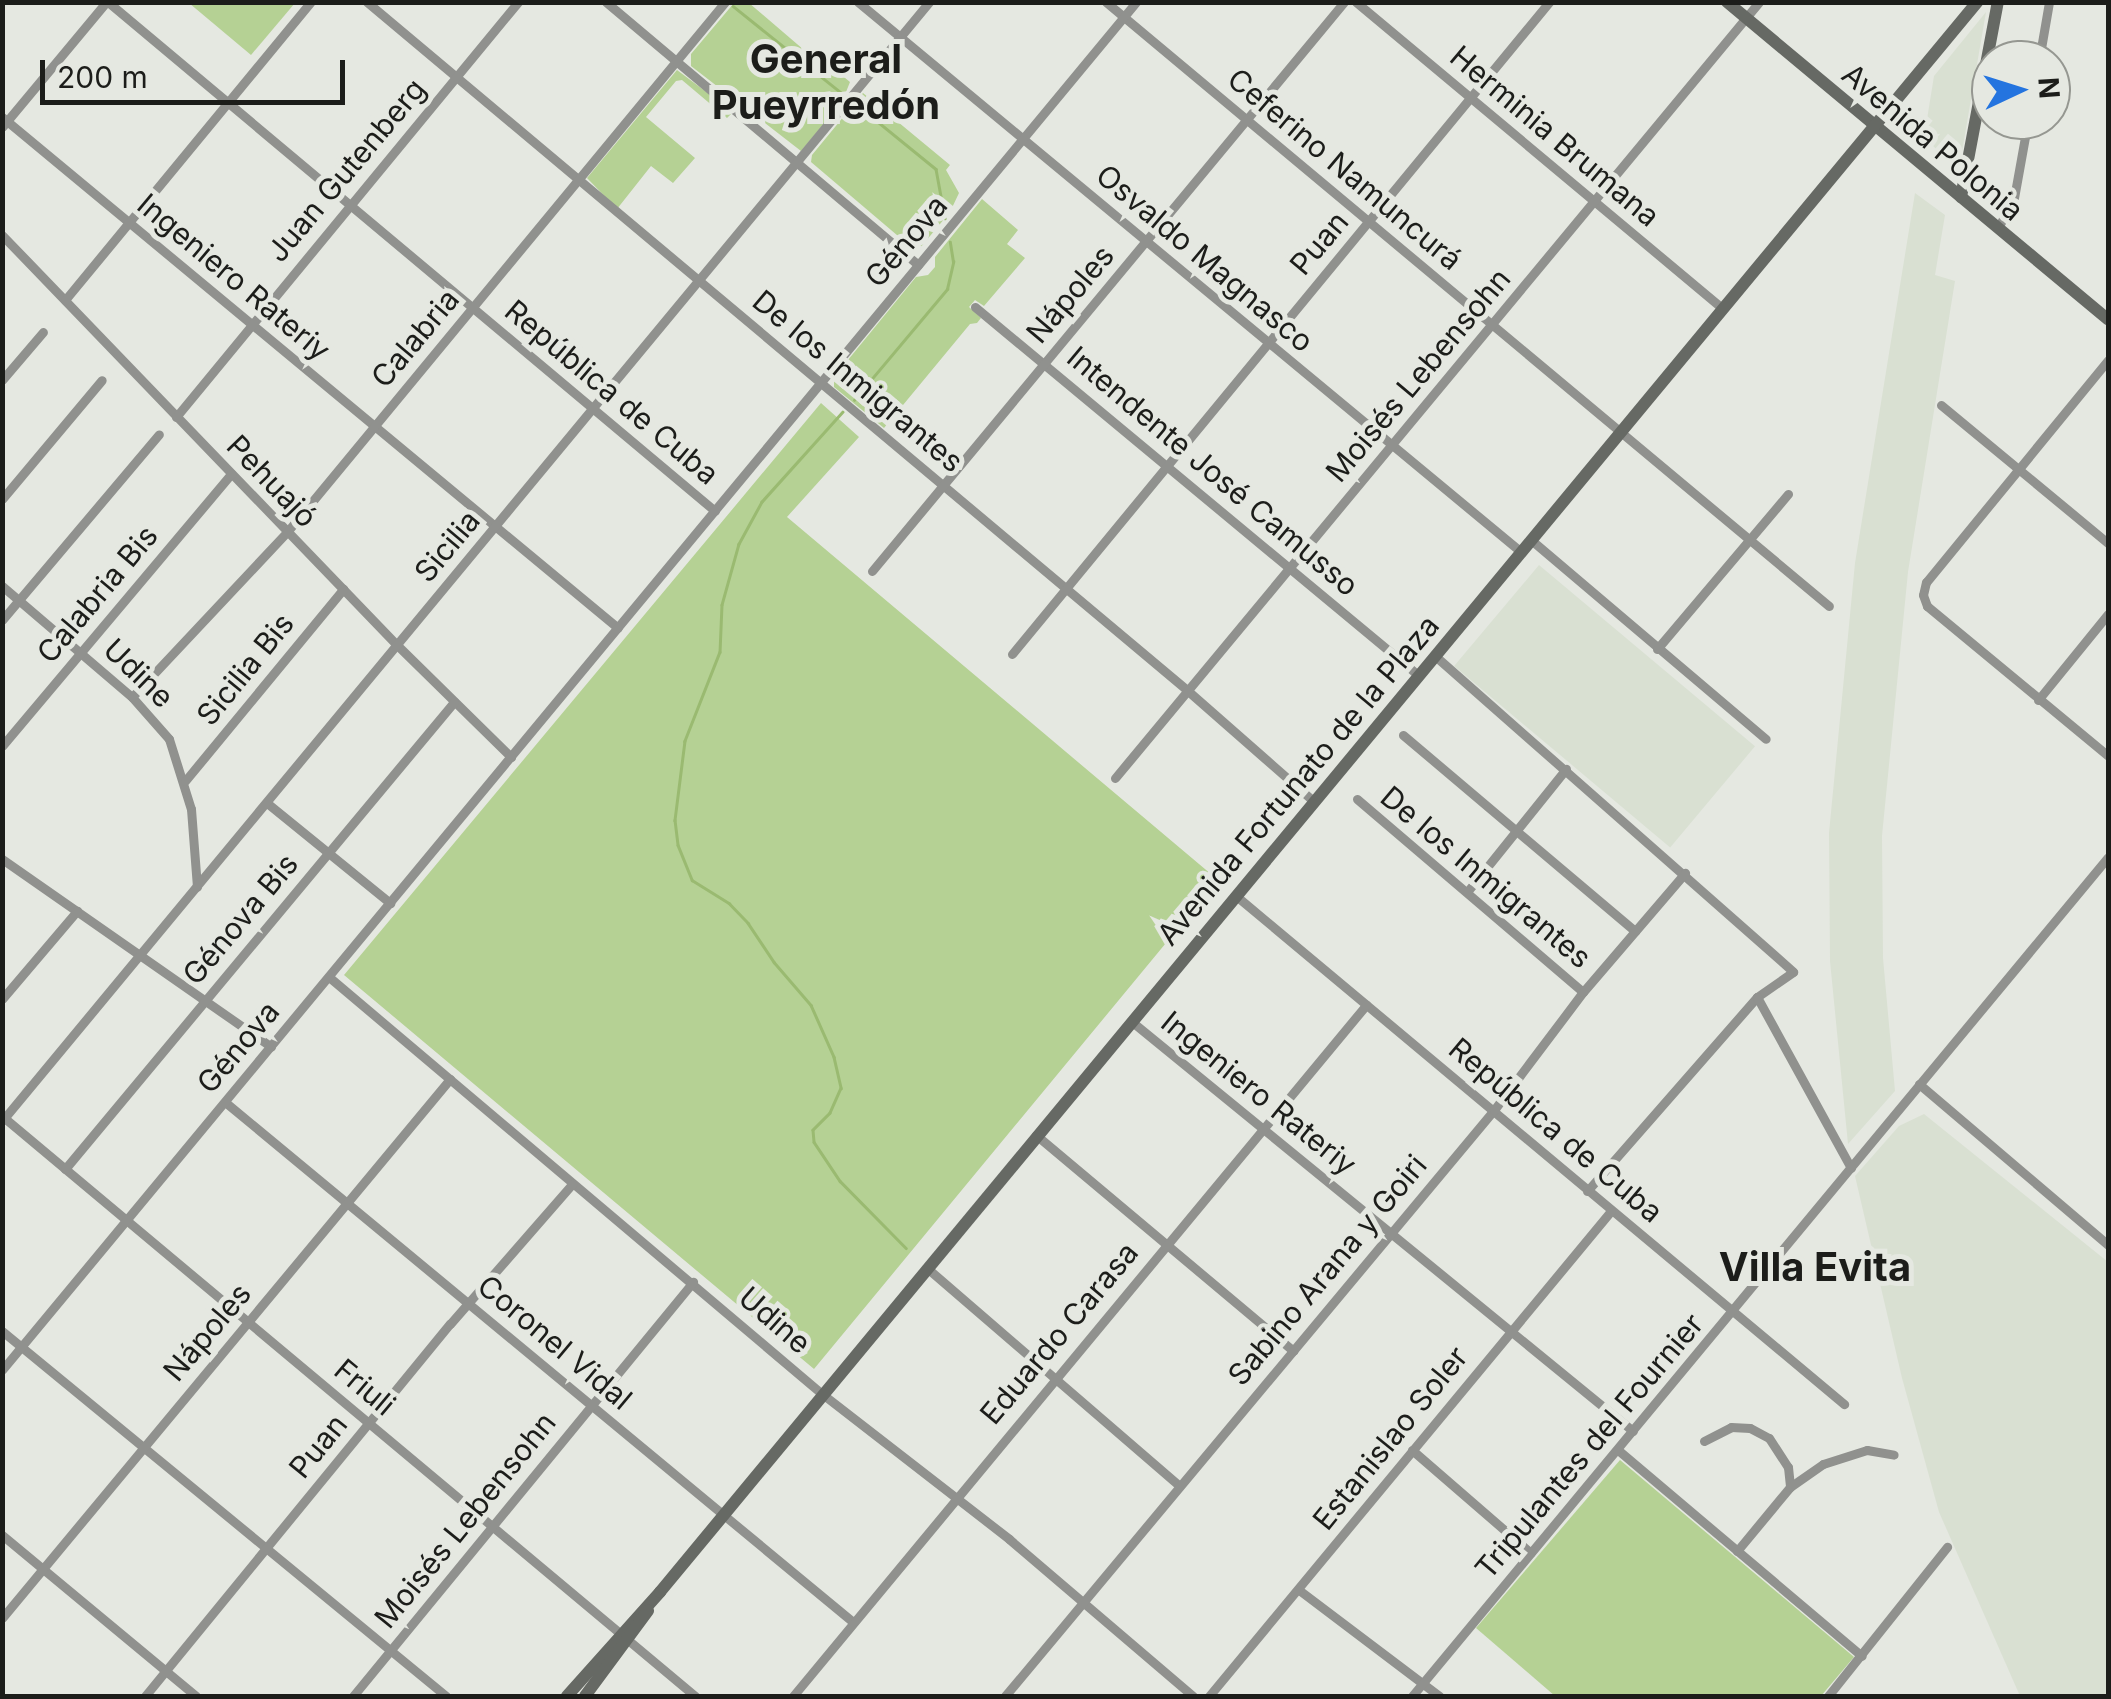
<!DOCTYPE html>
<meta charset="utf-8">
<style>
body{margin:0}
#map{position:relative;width:2111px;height:1699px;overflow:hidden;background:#e5e8e1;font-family:Inter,sans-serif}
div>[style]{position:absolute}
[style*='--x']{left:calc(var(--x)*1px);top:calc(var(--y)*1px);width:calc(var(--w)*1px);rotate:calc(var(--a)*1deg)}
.built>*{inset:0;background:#d9e0d2;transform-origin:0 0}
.green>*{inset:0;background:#b5d194}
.stream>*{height:2.5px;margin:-1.25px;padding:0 1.25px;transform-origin:1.25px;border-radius:1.25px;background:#9aba71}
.street>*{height:9px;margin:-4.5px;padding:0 4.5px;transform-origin:4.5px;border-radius:4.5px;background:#90918e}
.secondary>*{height:12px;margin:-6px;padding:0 6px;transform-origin:6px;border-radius:6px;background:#666964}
span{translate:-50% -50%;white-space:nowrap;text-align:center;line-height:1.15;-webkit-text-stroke:10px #e5e8e1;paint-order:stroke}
.street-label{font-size:30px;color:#1c1d1a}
.district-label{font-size:40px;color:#1c1d1a;font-weight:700}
.frame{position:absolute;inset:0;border:5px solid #1c1d1a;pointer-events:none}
.north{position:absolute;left:1971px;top:40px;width:100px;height:100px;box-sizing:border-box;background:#e5e8e1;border:2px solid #959791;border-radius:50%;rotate:86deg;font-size:28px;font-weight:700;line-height:40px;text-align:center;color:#1c1d1a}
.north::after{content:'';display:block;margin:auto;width:35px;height:45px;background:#2474df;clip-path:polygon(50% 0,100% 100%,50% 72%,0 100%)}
.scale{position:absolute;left:40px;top:60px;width:305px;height:45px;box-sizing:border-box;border:5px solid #1c1d1a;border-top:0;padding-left:12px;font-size:30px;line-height:35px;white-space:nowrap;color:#1c1d1a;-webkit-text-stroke:8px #e5e8e1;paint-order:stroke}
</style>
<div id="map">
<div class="built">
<i style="clip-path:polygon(1986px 12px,1959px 169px,1924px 138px,1934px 76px)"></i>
<i style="clip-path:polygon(1915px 193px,1945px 215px,1935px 275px,1955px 281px,1908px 572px,1882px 836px,1883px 958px,1895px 1091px,1848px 1144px,1830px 961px,1829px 833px,1855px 563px)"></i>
<i style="left:1539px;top:565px;width:282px;height:132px;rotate:40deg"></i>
<i style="clip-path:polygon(1924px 1114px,2108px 1262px,2108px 1696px,2020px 1696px,1939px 1512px,1902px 1378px,1855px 1176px,1899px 1126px)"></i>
</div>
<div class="green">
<i style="clip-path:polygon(189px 3px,295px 2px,295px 3px,251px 55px)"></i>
<i style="clip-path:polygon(734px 3px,749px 3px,818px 62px,822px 59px,850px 82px,842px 102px,801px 151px,691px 66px,691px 54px)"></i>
<i style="clip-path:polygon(677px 70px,733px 112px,727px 118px,682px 80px,676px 81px,646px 117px,695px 158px,673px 183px,651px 166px,617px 209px,587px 178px)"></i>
<i style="clip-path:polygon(863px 93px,950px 165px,946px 170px,959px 193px,950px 212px,920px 248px,911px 247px,811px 162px,812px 155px)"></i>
<i style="clip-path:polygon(982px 199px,1018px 230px,1007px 244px,1025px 258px,984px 306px,975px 300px,969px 307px,981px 318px,977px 323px,970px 324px,884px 428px,834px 387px,834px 377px,916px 277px,928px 275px,935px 267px,935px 257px)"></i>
<i style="clip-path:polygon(821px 403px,859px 437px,787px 517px,1218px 880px,814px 1369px,344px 975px)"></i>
<i style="clip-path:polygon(1620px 1460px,1854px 1657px,1821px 1696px,1555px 1696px,1476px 1628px)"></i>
</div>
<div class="stream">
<i style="--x:733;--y:6;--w:141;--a:38.7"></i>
<i style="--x:856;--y:104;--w:103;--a:39.1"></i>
<i style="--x:936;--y:169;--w:50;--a:79.6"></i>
<i style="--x:854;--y:400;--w:145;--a:-50"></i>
<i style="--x:947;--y:289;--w:28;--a:-77"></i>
<i style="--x:953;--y:262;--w:20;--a:-99"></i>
<i style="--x:843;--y:412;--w:121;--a:132"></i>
<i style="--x:762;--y:502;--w:48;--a:118.7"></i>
<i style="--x:739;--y:544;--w:63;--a:105.6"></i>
<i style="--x:722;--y:605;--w:47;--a:92.4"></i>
<i style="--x:720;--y:652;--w:96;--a:111.5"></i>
<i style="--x:685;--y:741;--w:80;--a:97.2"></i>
<i style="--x:675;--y:820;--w:25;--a:83"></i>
<i style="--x:678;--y:845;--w:38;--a:68"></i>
<i style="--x:692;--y:880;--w:44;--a:31.9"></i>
<i style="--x:729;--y:903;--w:28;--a:46"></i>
<i style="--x:748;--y:923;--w:47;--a:56.3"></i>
<i style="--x:774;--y:962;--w:57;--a:49.3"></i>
<i style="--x:811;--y:1005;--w:57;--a:66.1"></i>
<i style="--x:834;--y:1057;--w:32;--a:77"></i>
<i style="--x:841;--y:1088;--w:27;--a:114"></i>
<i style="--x:830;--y:1113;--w:24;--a:135"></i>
<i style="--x:813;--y:1130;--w:12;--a:85"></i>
<i style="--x:814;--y:1142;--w:47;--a:56.3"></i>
<i style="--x:840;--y:1181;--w:94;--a:45.4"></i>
</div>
<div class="street">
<i style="--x:108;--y:2;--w:792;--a:39.98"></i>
<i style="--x:367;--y:2;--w:1072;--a:40"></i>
<i style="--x:1188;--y:691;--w:167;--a:41.3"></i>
<i style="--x:606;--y:2;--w:408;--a:40.1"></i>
<i style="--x:858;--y:2;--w:860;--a:39.67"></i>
<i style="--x:1106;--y:2;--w:942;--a:39.88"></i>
<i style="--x:1356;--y:2;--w:477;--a:39.9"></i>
<i style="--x:2039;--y:60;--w:59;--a:-80.2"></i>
<i style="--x:2;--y:117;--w:800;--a:39.68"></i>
<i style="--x:2;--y:127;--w:163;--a:-50.2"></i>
<i style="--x:1998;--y:228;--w:34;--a:-62"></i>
<i style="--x:2014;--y:198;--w:79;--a:-79.8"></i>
<i style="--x:2;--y:235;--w:569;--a:46.07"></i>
<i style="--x:397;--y:645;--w:160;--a:44.5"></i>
<i style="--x:65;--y:300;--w:386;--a:-50.5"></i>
<i style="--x:975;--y:307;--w:576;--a:39.72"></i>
<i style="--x:2108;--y:360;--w:287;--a:129.3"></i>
<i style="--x:1926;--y:582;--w:13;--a:103"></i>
<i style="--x:1923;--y:595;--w:12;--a:70"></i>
<i style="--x:1927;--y:606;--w:235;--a:39.6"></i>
<i style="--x:2;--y:380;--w:63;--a:-49.5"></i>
<i style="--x:1941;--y:405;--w:217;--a:39.6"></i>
<i style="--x:176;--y:417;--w:538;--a:-50.51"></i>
<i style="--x:2;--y:499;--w:155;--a:-50"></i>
<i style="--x:1530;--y:539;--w:309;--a:40.3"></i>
<i style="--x:872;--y:571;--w:739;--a:-50.32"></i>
<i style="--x:2;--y:586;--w:171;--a:40.5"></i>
<i style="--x:132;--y:697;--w:56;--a:48.6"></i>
<i style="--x:169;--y:739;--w:73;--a:72.6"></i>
<i style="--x:191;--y:809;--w:78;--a:85.6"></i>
<i style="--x:2;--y:620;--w:243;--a:-49.8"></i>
<i style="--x:1657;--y:649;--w:203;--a:-49.8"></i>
<i style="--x:1012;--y:654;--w:845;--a:-50.52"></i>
<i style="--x:1434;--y:655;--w:479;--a:41.4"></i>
<i style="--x:1793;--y:972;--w:44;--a:145.2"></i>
<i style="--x:1757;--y:997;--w:258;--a:131.2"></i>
<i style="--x:132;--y:697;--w:226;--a:-46.8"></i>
<i style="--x:287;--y:532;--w:688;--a:-50.43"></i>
<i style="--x:2038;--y:700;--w:111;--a:-50.9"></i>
<i style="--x:1403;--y:735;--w:304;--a:40.2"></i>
<i style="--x:2;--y:746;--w:356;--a:-49.9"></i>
<i style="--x:1115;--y:778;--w:1008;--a:-50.31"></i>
<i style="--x:185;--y:781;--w:249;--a:-50.5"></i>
<i style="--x:1357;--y:799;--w:297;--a:40.5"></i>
<i style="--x:267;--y:803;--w:159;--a:39.1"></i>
<i style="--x:2;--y:859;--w:328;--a:34.9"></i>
<i style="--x:1467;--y:892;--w:158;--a:-51.2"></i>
<i style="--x:1235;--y:895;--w:794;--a:39.89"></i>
<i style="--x:329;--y:977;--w:644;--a:40.22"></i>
<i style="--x:821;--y:1393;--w:238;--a:37.8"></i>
<i style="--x:1009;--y:1539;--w:242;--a:40.5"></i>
<i style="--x:1757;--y:997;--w:195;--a:61.2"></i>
<i style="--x:2;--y:999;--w:116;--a:-49.6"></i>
<i style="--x:1131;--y:1021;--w:648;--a:39.24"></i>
<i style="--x:1919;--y:1084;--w:248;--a:40.4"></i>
<i style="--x:225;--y:1102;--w:815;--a:39.63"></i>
<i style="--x:2;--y:1116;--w:904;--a:39.93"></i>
<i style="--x:2;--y:1121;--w:1453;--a:-50.36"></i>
<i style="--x:1036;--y:1135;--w:336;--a:40"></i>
<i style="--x:65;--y:1169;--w:608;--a:-50.21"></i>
<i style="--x:927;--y:1268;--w:332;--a:40.8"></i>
<i style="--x:2;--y:1331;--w:575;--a:39.42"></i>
<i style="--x:2;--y:1370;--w:1777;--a:-50.34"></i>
<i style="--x:1704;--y:1441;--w:30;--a:-27"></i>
<i style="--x:1731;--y:1427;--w:19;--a:3"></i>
<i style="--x:1750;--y:1428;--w:21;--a:28"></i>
<i style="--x:1769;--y:1438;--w:35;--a:57"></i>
<i style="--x:1788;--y:1467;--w:20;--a:84"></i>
<i style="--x:1412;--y:1450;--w:157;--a:40.9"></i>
<i style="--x:1618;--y:1450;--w:319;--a:40.2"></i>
<i style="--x:2;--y:1535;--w:252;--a:39.7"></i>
<i style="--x:1737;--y:1551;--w:83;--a:-50.4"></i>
<i style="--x:1790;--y:1487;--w:40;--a:-34.9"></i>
<i style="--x:1823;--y:1464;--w:46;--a:-17.7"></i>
<i style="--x:1867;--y:1450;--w:27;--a:10"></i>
<i style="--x:1299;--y:1590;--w:176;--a:37.1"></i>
<i style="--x:2;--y:1618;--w:701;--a:-50.27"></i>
<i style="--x:145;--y:1696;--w:481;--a:-50.7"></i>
<i style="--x:450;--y:1324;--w:186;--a:-48.9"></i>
<i style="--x:353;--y:1696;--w:536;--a:-50.61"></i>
<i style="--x:793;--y:1696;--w:898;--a:-50.33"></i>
<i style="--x:1005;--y:1696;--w:763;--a:-50.16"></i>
<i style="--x:1494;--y:1110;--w:148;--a:-53"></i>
<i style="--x:1583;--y:992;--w:157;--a:-49.4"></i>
<i style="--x:1209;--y:1696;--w:630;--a:-50.35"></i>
<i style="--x:1412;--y:1696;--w:1090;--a:-50.32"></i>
<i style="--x:1828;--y:1696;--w:191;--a:-51.4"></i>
</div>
<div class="secondary">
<i style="--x:1727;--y:2;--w:496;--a:39.8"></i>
<i style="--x:1961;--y:197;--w:198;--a:-79.3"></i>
<i style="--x:567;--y:1696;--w:140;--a:-48.2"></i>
<i style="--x:660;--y:1592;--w:2065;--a:-50.36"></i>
<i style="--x:585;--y:1696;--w:106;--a:-53.5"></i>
</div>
<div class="street-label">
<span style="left:1555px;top:136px;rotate:40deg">Herminia Brumana</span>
<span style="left:1933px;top:142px;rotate:40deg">Avenida Polonia</span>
<span style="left:1345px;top:169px;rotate:40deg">Ceferino Namuncurá</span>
<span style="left:346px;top:170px;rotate:-50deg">Juan Gutenberg</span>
<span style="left:906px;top:241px;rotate:-50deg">Génova</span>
<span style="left:1319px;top:243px;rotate:-50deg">Puan</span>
<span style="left:1205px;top:258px;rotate:40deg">Osvaldo Magnasco</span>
<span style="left:234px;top:277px;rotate:40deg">Ingeniero Rateriy</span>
<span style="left:1070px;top:294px;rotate:-50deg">Nápoles</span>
<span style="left:415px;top:338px;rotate:-50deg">Calabria</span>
<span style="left:1418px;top:375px;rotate:-50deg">Moisés Lebensohn</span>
<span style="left:858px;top:381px;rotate:40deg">De los Inmigrantes</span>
<span style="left:612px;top:392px;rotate:40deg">República de Cuba</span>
<span style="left:1213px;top:471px;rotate:40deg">Intendente José Camusso</span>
<span style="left:272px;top:481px;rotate:46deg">Pehuajó</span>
<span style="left:447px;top:546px;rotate:-50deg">Sicilia</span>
<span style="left:97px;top:594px;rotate:-50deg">Calabria Bis</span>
<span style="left:245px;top:669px;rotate:-51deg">Sicilia Bis</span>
<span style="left:139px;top:673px;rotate:44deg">Udine</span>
<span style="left:1298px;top:780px;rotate:-50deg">Avenida Fortunato de la Plaza</span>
<span style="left:1486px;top:877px;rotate:40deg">De los Inmigrantes</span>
<span style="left:240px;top:919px;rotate:-50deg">Génova Bis</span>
<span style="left:238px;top:1047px;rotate:-50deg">Génova</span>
<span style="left:1259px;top:1093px;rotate:39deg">Ingeniero Rateriy</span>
<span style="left:1556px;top:1130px;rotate:40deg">República de Cuba</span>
<span style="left:1327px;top:1270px;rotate:-50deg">Sabino Arana y Goiri</span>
<span style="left:775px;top:1320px;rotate:41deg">Udine</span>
<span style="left:207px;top:1332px;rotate:-50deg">Nápoles</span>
<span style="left:1059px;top:1333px;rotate:-50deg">Eduardo Carasa</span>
<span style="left:555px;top:1342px;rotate:40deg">Coronel Vidal</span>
<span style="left:365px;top:1387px;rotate:40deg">Friuli</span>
<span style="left:1390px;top:1438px;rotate:-51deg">Estanislao Soler</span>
<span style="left:318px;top:1446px;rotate:-51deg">Puan</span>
<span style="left:1589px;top:1446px;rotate:-50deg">Tripulantes del Fournier</span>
<span style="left:465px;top:1520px;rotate:-51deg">Moisés Lebensohn</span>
</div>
<div class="district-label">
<span style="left:826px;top:82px">General<br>Pueyrredón</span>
<span style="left:1815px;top:1267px">Villa Evita</span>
</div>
<div class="frame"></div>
<div class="north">N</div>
<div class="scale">200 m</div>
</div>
